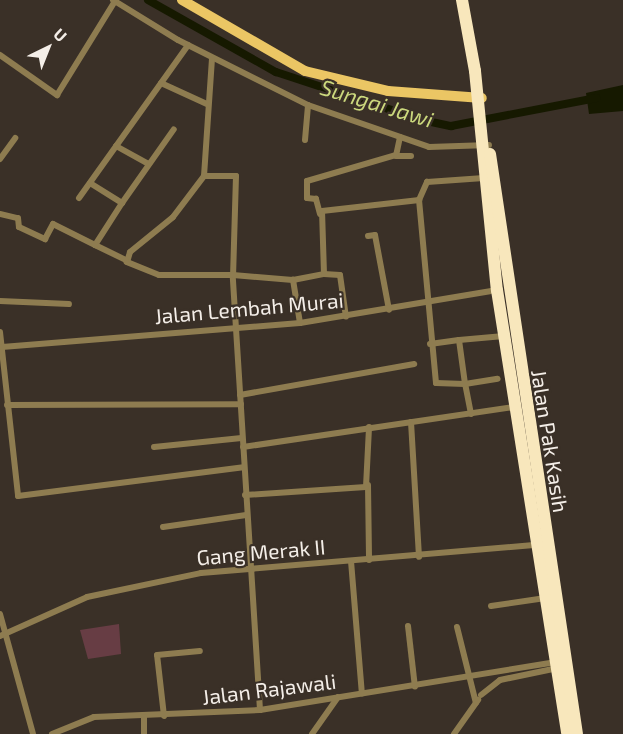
<!DOCTYPE html>
<style>
body{margin:0}
#map{position:relative;width:623px;height:734px;overflow:hidden;background:#3a3027;font-family:"Exo 2",sans-serif}
div>[style]{position:absolute}
[style*='--x']{left:calc(var(--x)*1px);top:calc(var(--y)*1px);width:calc(var(--w)*1px);rotate:calc(var(--a)*1deg)}
.green>*{inset:0;background:#673d44}
.water>*{inset:0;background:#161900}
.canal>*{height:8px;margin:-4px;padding:0 4px;transform-origin:4px;border-radius:4px;background:#161900}
.street>*{height:6px;margin:-3px;padding:0 3px;transform-origin:3px;border-radius:3px;background:#8e7c50}
.primary>*{height:10px;margin:-5px;padding:0 5px;transform-origin:5px;border-radius:5px;background:#ebc664}
.highway>*{height:12px;margin:-6px;padding:0 6px;transform-origin:6px;border-radius:6px;background:#f8e7bc}
span{translate:-50% -50%;white-space:nowrap;text-align:center;line-height:1.15;-webkit-text-stroke:4.5px #3a3027;paint-order:stroke}
.street-label{font-size:21px;color:#f4eee8}
.water-label{font-size:22px;color:#cbd87d;font-style:italic}
.north{position:absolute;left:18px;top:18px;width:60px;height:60px;-webkit-text-stroke:4px #3a3027;paint-order:stroke;rotate:43deg;font-size:16px;font-weight:700;line-height:24px;text-align:center;color:#f4eee8}
.north::after{content:'';display:block;margin:auto;width:21px;height:27px;background:#f4eee8;clip-path:polygon(50% 0,100% 100%,50% 72%,0 100%)}
</style>
<div id="map">
<div class="green">
<i style="clip-path:polygon(119px 624px,121px 654px,88px 659px,80px 630px)"></i>
</div>
<div class="water">
<i style="clip-path:polygon(623px 85px,623px 111px,589px 114px,586px 93px)"></i>
</div>
<div class="canal">
<i style="--x:148;--y:0;--w:147;--a:29.4"></i>
<i style="--x:276;--y:72;--w:154;--a:18.2"></i>
<i style="--x:422;--y:120;--w:30;--a:12"></i>
<i style="--x:451;--y:126;--w:148;--a:-10.9"></i>
</div>
<div class="street">
<i style="--x:113;--y:0;--w:76;--a:31.6"></i>
<i style="--x:178;--y:40;--w:145;--a:26.6"></i>
<i style="--x:308;--y:105;--w:128;--a:19.1"></i>
<i style="--x:429;--y:147;--w:60;--a:-1.9"></i>
<i style="--x:0;--y:55;--w:70;--a:35.1"></i>
<i style="--x:57;--y:95;--w:110;--a:-58.3"></i>
<i style="--x:161;--y:83;--w:51;--a:24.5"></i>
<i style="--x:400;--y:137;--w:19;--a:102"></i>
<i style="--x:396;--y:156;--w:15;--a:0"></i>
<i style="--x:305;--y:140;--w:35;--a:-85"></i>
<i style="--x:116;--y:146;--w:37;--a:29"></i>
<i style="--x:0;--y:159;--w:26;--a:-54"></i>
<i style="--x:204;--y:176;--w:32;--a:0"></i>
<i style="--x:236;--y:176;--w:99;--a:91.7"></i>
<i style="--x:233;--y:275;--w:74;--a:180"></i>
<i style="--x:159;--y:275;--w:35;--a:-158"></i>
<i style="--x:127;--y:262;--w:10;--a:-73"></i>
<i style="--x:130;--y:252;--w:55;--a:-39.1"></i>
<i style="--x:173;--y:217;--w:51;--a:-52.9"></i>
<i style="--x:204;--y:176;--w:118;--a:-86.1"></i>
<i style="--x:90;--y:183;--w:38;--a:32"></i>
<i style="--x:122;--y:203;--w:50;--a:122.7"></i>
<i style="--x:95;--y:245;--w:34;--a:26"></i>
<i style="--x:79;--y:198;--w:188;--a:-54.5"></i>
<i style="--x:122;--y:203;--w:90;--a:-54.9"></i>
<i style="--x:0;--y:214;--w:18;--a:13"></i>
<i style="--x:18;--y:218;--w:9;--a:84"></i>
<i style="--x:19;--y:227;--w:29;--a:25"></i>
<i style="--x:45;--y:239;--w:17;--a:-62"></i>
<i style="--x:53;--y:224;--w:47;--a:26.6"></i>
<i style="--x:320;--y:214;--w:16;--a:-105"></i>
<i style="--x:316;--y:199;--w:9;--a:-174"></i>
<i style="--x:307;--y:198;--w:17;--a:-90"></i>
<i style="--x:307;--y:181;--w:93;--a:-16.3"></i>
<i style="--x:368;--y:236;--w:7;--a:-8"></i>
<i style="--x:375;--y:235;--w:76;--a:79.4"></i>
<i style="--x:324;--y:274;--w:63;--a:-91.8"></i>
<i style="--x:322;--y:211;--w:98;--a:-6.5"></i>
<i style="--x:0;--y:301;--w:69;--a:2.5"></i>
<i style="--x:300;--y:323;--w:44;--a:-99.2"></i>
<i style="--x:293;--y:280;--w:32;--a:-11"></i>
<i style="--x:324;--y:274;--w:16;--a:4"></i>
<i style="--x:340;--y:275;--w:42;--a:81.9"></i>
<i style="--x:0;--y:332;--w:165;--a:83.7"></i>
<i style="--x:18;--y:496;--w:227;--a:-7.3"></i>
<i style="--x:459;--y:340;--w:45;--a:-5.1"></i>
<i style="--x:430;--y:344;--w:29;--a:-8"></i>
<i style="--x:459;--y:340;--w:44;--a:82.2"></i>
<i style="--x:465;--y:384;--w:33;--a:-9"></i>
<i style="--x:2;--y:347;--w:299;--a:-4.6"></i>
<i style="--x:300;--y:323;--w:200;--a:-9.5"></i>
<i style="--x:240;--y:395;--w:177;--a:-10.1"></i>
<i style="--x:7;--y:405;--w:234;--a:-0.2"></i>
<i style="--x:471;--y:414;--w:31;--a:-101"></i>
<i style="--x:465;--y:384;--w:29;--a:-178"></i>
<i style="--x:436;--y:383;--w:184;--a:-95.3"></i>
<i style="--x:419;--y:200;--w:20;--a:-66"></i>
<i style="--x:427;--y:182;--w:57;--a:-4"></i>
<i style="--x:411;--y:422;--w:135;--a:86.6"></i>
<i style="--x:154;--y:447;--w:88;--a:-5.8"></i>
<i style="--x:243;--y:447;--w:275;--a:-8.4"></i>
<i style="--x:368;--y:485;--w:75;--a:89.2"></i>
<i style="--x:245;--y:495;--w:121;--a:-3.8"></i>
<i style="--x:366;--y:487;--w:60;--a:-87.1"></i>
<i style="--x:163;--y:527;--w:84;--a:-8.2"></i>
<i style="--x:351;--y:561;--w:133;--a:85.3"></i>
<i style="--x:491;--y:606;--w:55;--a:-8.4"></i>
<i style="--x:0;--y:614;--w:124;--a:74.6"></i>
<i style="--x:408;--y:626;--w:61;--a:83.5"></i>
<i style="--x:457;--y:627;--w:78;--a:76"></i>
<i style="--x:0;--y:636;--w:95;--a:-24.1"></i>
<i style="--x:87;--y:597;--w:116;--a:-11.9"></i>
<i style="--x:201;--y:573;--w:334;--a:-4.8"></i>
<i style="--x:481;--y:695;--w:24;--a:-38"></i>
<i style="--x:500;--y:680;--w:59;--a:-11.7"></i>
<i style="--x:260;--y:710;--w:436;--a:-93.6"></i>
<i style="--x:233;--y:275;--w:60;--a:4.8"></i>
<i style="--x:164;--y:716;--w:61;--a:-96.5"></i>
<i style="--x:157;--y:655;--w:43;--a:-5.3"></i>
<i style="--x:52;--y:734;--w:45;--a:-22"></i>
<i style="--x:94;--y:717;--w:166;--a:-2.4"></i>
<i style="--x:260;--y:710;--w:300;--a:-9.2"></i>
<i style="--x:144;--y:734;--w:17;--a:-90"></i>
<i style="--x:312;--y:734;--w:45;--a:-54.9"></i>
<i style="--x:454;--y:734;--w:42;--a:-54.8"></i>
</div>
<div class="primary">
<i style="--x:182;--y:0;--w:142;--a:30"></i>
<i style="--x:305;--y:71;--w:85;--a:13.5"></i>
<i style="--x:388;--y:91;--w:94;--a:4.3"></i>
</div>
<div class="highway">
<i style="--x:462;--y:0;--w:72;--a:79.6"></i>
<i style="--x:475;--y:71;--w:220;--a:84.3"></i>
<i style="--x:497;--y:290;--w:449;--a:81"></i>
<i style="--x:490;--y:154;--w:586;--a:81.47"></i>
</div>
<div class="street-label">
<span style="left:249px;top:308px;rotate:-5deg">Jalan Lembah Murai</span>
<span style="left:550px;top:441px;rotate:81deg">Jalan Pak Kasih</span>
<span style="left:261px;top:552px;rotate:-5deg">Gang Merak II</span>
<span style="left:269px;top:689px;rotate:-7deg">Jalan Rajawali</span>
</div>
<div class="water-label">
<span style="left:377px;top:103px;rotate:17deg">Sungai Jawi</span>
</div>
<div class="north">U</div>
</div>
